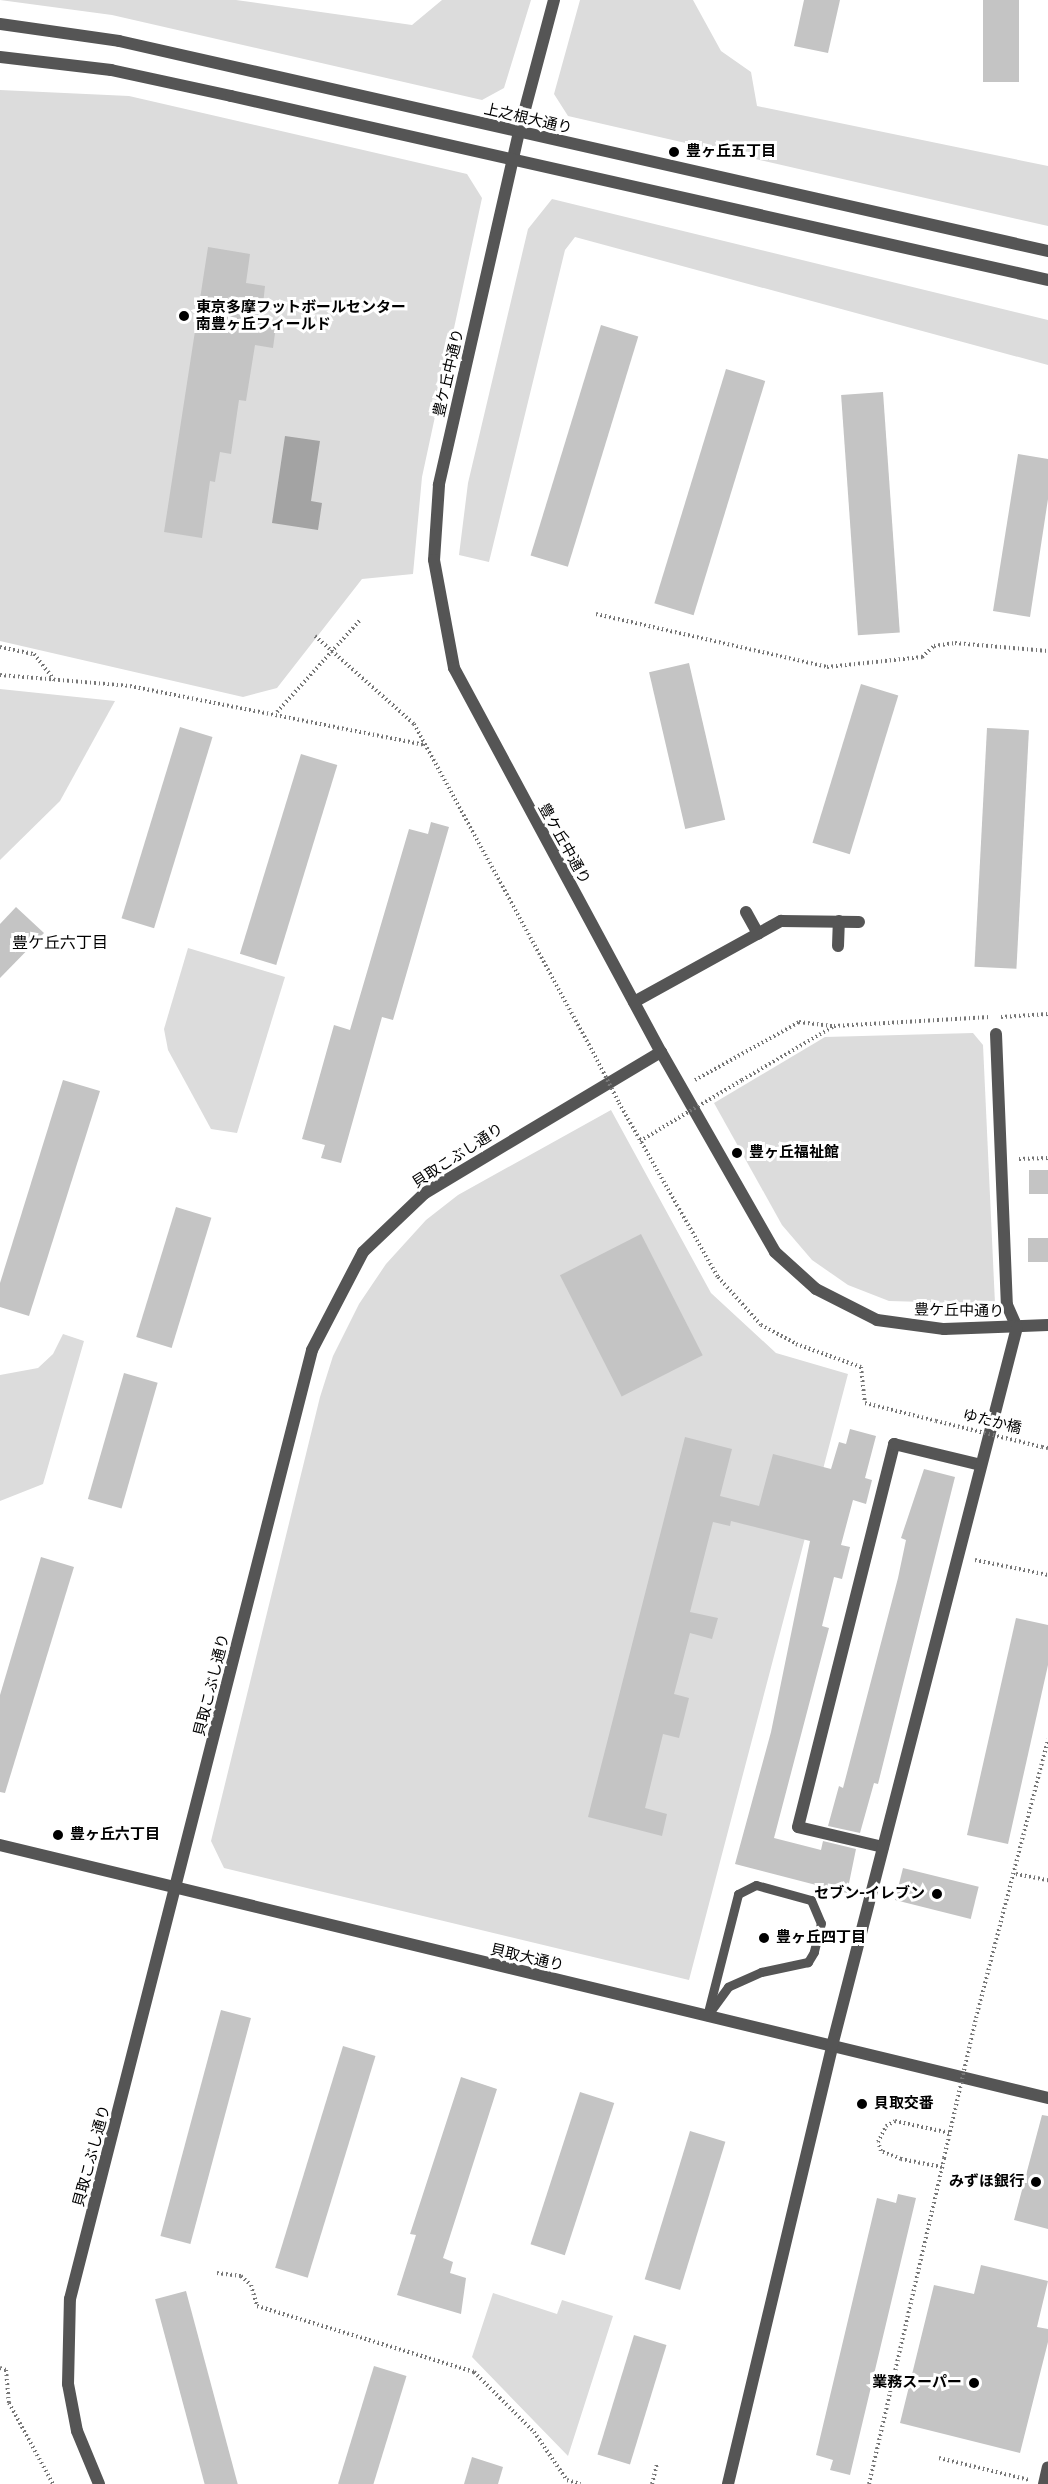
<!DOCTYPE html>
<meta charset="utf-8">
<style>
body{margin:0}
#map{position:relative;width:1048px;height:2484px;overflow:hidden;background:#fff;font-family:"Fira Sans Condensed","Noto Sans JP",sans-serif}
div>[style]{position:absolute}
[style*='--x']{left:calc(var(--x)*1px);top:calc(var(--y)*1px);width:calc(var(--w)*1px);rotate:calc(var(--a)*1deg)}
.green>*{inset:0;background:#dcdcdc}
.water>*{inset:0;background:#a3a3a3}
.building>*{inset:0;background:#c4c4c4;transform-origin:0 0}
.path>*{height:4px;margin-top:-2px;transform-origin:0;background:repeating-linear-gradient(90deg,#777 0 1.5px,transparent 0 4.5px)}
.service>*{height:9px;margin:-4.5px;padding:0 4.5px;transform-origin:4.5px;border-radius:4.5px;background:#555}
.minor>*{height:12px;margin:-6px;padding:0 6px;transform-origin:6px;border-radius:6px;background:#555}
.tertiary>*{height:12px;margin:-6px;padding:0 6px;transform-origin:6px;border-radius:6px;background:#555}
.path-bridge>*{height:4px;margin-top:-2px;transform-origin:0;background:repeating-linear-gradient(90deg,#777 0 1.5px,transparent 0 4.5px)}
.dots>*{width:16px;height:16px;translate:-50% -50%;box-sizing:border-box;border:3px solid #fff;border-radius:50%}
span{translate:-50% -50%;white-space:nowrap;text-align:center;line-height:1.15;-webkit-text-stroke:6px #fff;paint-order:stroke}
.street-label{font-size:15px;color:#000}
.poi-label{font-size:15px;color:#000;font-weight:700}
.left{translate:0 -50%;text-align:left}
.right{translate:-100% -50%;text-align:right}
.neighbourhood-label{font-size:16px;color:#000}
</style>
<div id="map">
<div class="green">
<i style="clip-path:polygon(0 0,236px 0,412px 25px,442px 0,531px 0,504px 88px,482px 100px,112px 15px)"></i>
<i style="clip-path:polygon(580px 0,693px 0,721px 51px,751px 72px,757px 106px,1048px 166px,1048px 226px,568px 116px,554px 94px)"></i>
<i style="clip-path:polygon(0 90px,129px 96px,467px 174px,482px 198px,422px 477px,413px 574px,362px 579px,277px 688px,243px 697px,0 641px)"></i>
<i style="clip-path:polygon(552px 199px,1048px 320px,1048px 365px,575px 237px,565px 250px,489px 562px,459px 555px,468px 483px,528px 229px)"></i>
<i style="clip-path:polygon(0 689px,115px 701px,60px 801px,0 860px)"></i>
<i style="clip-path:polygon(188px 948px,285px 977px,237px 1133px,211px 1129px,168px 1050px,164px 1029px)"></i>
<i style="clip-path:polygon(973px 1033px,983px 1045px,995px 1304px,889px 1301px,848px 1285px,812px 1260px,782px 1225px,714px 1103px,825px 1037px)"></i>
<i style="clip-path:polygon(611px 1110px,711px 1293px,776px 1353px,848px 1374px,689px 1980px,224px 1868px,211px 1841px,320px 1397px,333px 1356px,359px 1304px,386px 1264px,426px 1220px,458px 1195px)"></i>
<i style="clip-path:polygon(63px 1334px,84px 1341px,43px 1484px,0 1501px,0 1375px,38px 1368px,53px 1354px)"></i>
<i style="clip-path:polygon(493px 2293px,557px 2314px,562px 2300px,613px 2316px,568px 2456px,472px 2357px)"></i>
</div>
<div class="water">
<i style="clip-path:polygon(285px 436px,320px 441px,311px 501px,322px 503px,318px 530px,272px 523px)"></i>
</div>
<div class="building">
<i style="clip-path:polygon(804px 0,840px 0,828px 53px,794px 46px)"></i>
<i style="left:983px;top:0;width:36px;height:82px"></i>
<i style="clip-path:polygon(208px 247px,250px 254px,246px 283px,265px 286px,261px 323px,276px 326px,273px 348px,255px 345px,246px 401px,239px 400px,231px 454px,220px 452px,215px 482px,210px 481px,202px 538px,164px 532px)"></i>
<i style="left:601px;top:325px;width:39px;height:241px;rotate:17deg"></i>
<i style="left:726px;top:369px;width:41px;height:245px;rotate:17deg"></i>
<i style="left:883px;top:392px;width:241px;height:42px;rotate:86deg"></i>
<i style="clip-path:polygon(1018px 454px,1048px 459px,1048px 499px,1030px 617px,993px 611px)"></i>
<i style="left:689px;top:663px;width:161px;height:41px;rotate:77deg"></i>
<i style="left:861px;top:684px;width:39px;height:166px;rotate:17deg"></i>
<i style="left:180px;top:727px;width:34px;height:200px;rotate:17deg"></i>
<i style="left:987px;top:728px;width:42px;height:239px;rotate:3deg"></i>
<i style="left:301px;top:754px;width:38px;height:209px;rotate:17deg"></i>
<i style="clip-path:polygon(431px 822px,449px 827px,393px 1020px,382px 1017px,341px 1163px,321px 1158px,325px 1145px,302px 1139px,334px 1025px,350px 1030px,409px 829px,428px 834px)"></i>
<i style="clip-path:polygon(16px 907px,44px 933px,0 978px,0 924px)"></i>
<i style="clip-path:polygon(63px 1080px,100px 1091px,29px 1316px,0 1307px,0 1283px)"></i>
<i style="left:1048px;top:1170px;width:24px;height:19px;rotate:90deg"></i>
<i style="left:176px;top:1207px;width:37px;height:136px;rotate:17deg"></i>
<i style="left:641px;top:1234px;width:136px;height:91px;rotate:63deg"></i>
<i style="left:1028px;top:1238px;width:20px;height:24px"></i>
<i style="left:124px;top:1373px;width:35px;height:131px;rotate:16deg"></i>
<i style="clip-path:polygon(850px 1429px,876px 1436px,865px 1478px,872px 1480px,866px 1504px,853px 1500px,841px 1545px,850px 1547px,842px 1579px,834px 1577px,822px 1626px,829px 1628px,774px 1838px,821px 1850px,823px 1841px,856px 1849px,847px 1893px,735px 1864px,771px 1732px,810px 1541px,731px 1521px,730px 1526px,713px 1522px,690px 1612px,718px 1618px,712px 1639px,690px 1633px,674px 1694px,689px 1698px,679px 1738px,663px 1734px,645px 1808px,667px 1814px,662px 1836px,588px 1817px,685px 1437px,732px 1449px,720px 1496px,759px 1506px,773px 1454px,831px 1469px,839px 1442px,846px 1444px)"></i>
<i style="clip-path:polygon(924px 1469px,955px 1477px,878px 1784px,874px 1783px,860px 1833px,828px 1826px,839px 1786px,843px 1788px,898px 1578px,906px 1540px,901px 1538px)"></i>
<i style="clip-path:polygon(41px 1557px,74px 1567px,5px 1793px,0 1792px,0 1695px)"></i>
<i style="clip-path:polygon(1016px 1618px,1048px 1625px,1048px 1665px,1008px 1844px,967px 1835px)"></i>
<i style="left:903px;top:1868px;width:78px;height:33px;rotate:14deg"></i>
<i style="left:221px;top:2010px;width:31px;height:234px;rotate:15deg"></i>
<i style="left:343px;top:2046px;width:34px;height:232px;rotate:17deg"></i>
<i style="clip-path:polygon(461px 2077px,497px 2089px,443px 2258px,453px 2262px,450px 2273px,466px 2278px,461px 2314px,397px 2295px,416px 2235px,410px 2234px)"></i>
<i style="left:580px;top:2092px;width:36px;height:160px;rotate:18deg"></i>
<i style="clip-path:polygon(1042px 2115px,1048px 2116px,1048px 2229px,1014px 2220px)"></i>
<i style="left:690px;top:2131px;width:37px;height:155px;rotate:17deg"></i>
<i style="clip-path:polygon(898px 2194px,916px 2198px,850px 2475px,830px 2470px,833px 2460px,816px 2455px,877px 2198px,896px 2203px)"></i>
<i style="clip-path:polygon(981px 2265px,1048px 2281px,1037px 2327px,1048px 2329px,1048px 2342px,1020px 2453px,900px 2423px,934px 2285px,974px 2294px)"></i>
<i style="left:186px;top:2291px;width:200px;height:32px;rotate:75deg"></i>
<i style="left:634px;top:2335px;width:34px;height:125px;rotate:17deg"></i>
<i style="left:374px;top:2366px;width:34px;height:123px;rotate:17deg"></i>
<i style="clip-path:polygon(472px 2457px,503px 2467px,498px 2484px,464px 2484px)"></i>
</div>
<div class="path">
<i style="--x:596;--y:614;--w:237;--a:12.9"></i>
<i style="--x:827;--y:667;--w:96;--a:-6"></i>
<i style="--x:922;--y:657;--w:16;--a:-43"></i>
<i style="--x:934;--y:646;--w:21;--a:-8"></i>
<i style="--x:955;--y:643;--w:93;--a:4.9"></i>
<i style="--x:315;--y:636;--w:132;--a:41.6"></i>
<i style="--x:414;--y:724;--w:383;--a:61.4"></i>
<i style="--x:0;--y:647;--w:35;--a:12"></i>
<i style="--x:34;--y:654;--w:33;--a:52"></i>
<i style="--x:0;--y:675;--w:130;--a:4.8"></i>
<i style="--x:130;--y:686;--w:301;--a:11.3"></i>
<i style="--x:277;--y:712;--w:124;--a:-47.9"></i>
<i style="--x:1001;--y:1017;--w:47;--a:-3.7"></i>
<i style="--x:695;--y:1080;--w:119;--a:-29.1"></i>
<i style="--x:799;--y:1022;--w:35;--a:7"></i>
<i style="--x:834;--y:1026;--w:156;--a:-3.3"></i>
<i style="--x:742;--y:1080;--w:107;--a:-30.4"></i>
<i style="--x:619;--y:1103;--w:200;--a:60.4"></i>
<i style="--x:718;--y:1277;--w:64;--a:48.1"></i>
<i style="--x:761;--y:1325;--w:40;--a:28"></i>
<i style="--x:796;--y:1344;--w:69;--a:19.5"></i>
<i style="--x:861;--y:1367;--w:36;--a:84"></i>
<i style="--x:865;--y:1403;--w:73;--a:14.2"></i>
<i style="--x:640;--y:1141;--w:27;--a:-31"></i>
<i style="--x:1019;--y:1159;--w:29;--a:-2"></i>
<i style="--x:1042;--y:1447;--w:6;--a:9"></i>
<i style="--x:975;--y:1560;--w:75;--a:11.6"></i>
<i style="--x:1016;--y:1874;--w:33;--a:11"></i>
<i style="--x:976;--y:2018;--w:288;--a:-75.5"></i>
<i style="--x:942;--y:2167;--w:42;--a:-169"></i>
<i style="--x:901;--y:2159;--w:22;--a:-158"></i>
<i style="--x:881;--y:2151;--w:9;--a:-108"></i>
<i style="--x:878;--y:2142;--w:18;--a:-63"></i>
<i style="--x:886;--y:2126;--w:10;--a:-29"></i>
<i style="--x:895;--y:2121;--w:56;--a:12.3"></i>
<i style="--x:217;--y:2273;--w:24;--a:7"></i>
<i style="--x:241;--y:2276;--w:13;--a:42"></i>
<i style="--x:251;--y:2285;--w:22;--a:74"></i>
<i style="--x:257;--y:2306;--w:227;--a:16.9"></i>
<i style="--x:474;--y:2372;--w:85;--a:45"></i>
<i style="--x:534;--y:2432;--w:58;--a:55.5"></i>
<i style="--x:567;--y:2480;--w:14;--a:17"></i>
<i style="--x:0;--y:2368;--w:6;--a:18"></i>
<i style="--x:6;--y:2370;--w:33;--a:85"></i>
<i style="--x:9;--y:2403;--w:92;--a:61.5"></i>
<i style="--x:939;--y:2458;--w:93;--a:13.7"></i>
<i style="--x:652;--y:2484;--w:21;--a:-76"></i>
<i style="--x:869;--y:2484;--w:335;--a:-77"></i>
</div>
<div class="service">
<i style="--x:756;--y:1885;--w:57;--a:15.3"></i>
<i style="--x:811;--y:1900;--w:25;--a:67"></i>
<i style="--x:821;--y:1923;--w:30;--a:104"></i>
<i style="--x:814;--y:1952;--w:12;--a:121"></i>
<i style="--x:808;--y:1962;--w:48;--a:168"></i>
<i style="--x:761;--y:1972;--w:36;--a:156"></i>
<i style="--x:728;--y:1987;--w:36;--a:126"></i>
<i style="--x:707;--y:2016;--w:126;--a:-75.7"></i>
<i style="--x:738;--y:1894;--w:20;--a:-27"></i>
</div>
<div class="minor">
<i style="--x:746;--y:912;--w:25;--a:61"></i>
<i style="--x:838;--y:946;--w:25;--a:-88"></i>
<i style="--x:634;--y:1002;--w:168;--a:-28.9"></i>
<i style="--x:781;--y:921;--w:78;--a:0.7"></i>
<i style="--x:996;--y:1034;--w:271;--a:87.7"></i>
<i style="--x:1007;--y:1305;--w:24;--a:66"></i>
<i style="--x:883;--y:1847;--w:87;--a:-166.8"></i>
<i style="--x:798;--y:1827;--w:395;--a:-75.9"></i>
<i style="--x:894;--y:1444;--w:89;--a:13.6"></i>
<i style="--x:728;--y:2484;--w:450;--a:-76.6"></i>
<i style="--x:1044;--y:2484;--w:17;--a:-77"></i>
</div>
<div class="tertiary">
<i style="--x:554;--y:0;--w:137;--a:104.9"></i>
<i style="--x:519;--y:132;--w:362;--a:102.8"></i>
<i style="--x:439;--y:485;--w:75;--a:93.8"></i>
<i style="--x:434;--y:560;--w:110;--a:79.5"></i>
<i style="--x:454;--y:668;--w:436;--a:61.7"></i>
<i style="--x:661;--y:1052;--w:230;--a:60.3"></i>
<i style="--x:775;--y:1252;--w:55;--a:42.1"></i>
<i style="--x:816;--y:1289;--w:68;--a:26.9"></i>
<i style="--x:877;--y:1320;--w:68;--a:7.7"></i>
<i style="--x:944;--y:1329;--w:104;--a:-2.2"></i>
<i style="--x:0;--y:24;--w:120;--a:8.1"></i>
<i style="--x:119;--y:41;--w:952;--a:12.74"></i>
<i style="--x:0;--y:57;--w:112;--a:6.7"></i>
<i style="--x:111;--y:70;--w:123;--a:12.2"></i>
<i style="--x:231;--y:96;--w:837;--a:12.69"></i>
<i style="--x:0;--y:1845;--w:1078;--a:13.57"></i>
<i style="--x:832;--y:2046;--w:742;--a:-75.57"></i>
<i style="--x:99;--y:2484;--w:57;--a:-112.5"></i>
<i style="--x:77;--y:2431;--w:48;--a:-100.8"></i>
<i style="--x:68;--y:2384;--w:85;--a:-88.7"></i>
<i style="--x:70;--y:2299;--w:979;--a:-75.69"></i>
<i style="--x:312;--y:1350;--w:110;--a:-62.5"></i>
<i style="--x:363;--y:1252;--w:86;--a:-43.6"></i>
<i style="--x:425;--y:1193;--w:275;--a:-30.9"></i>
</div>
<div class="path-bridge">
<i style="--x:597;--y:1060;--w:48;--a:62.9"></i>
<i style="--x:663;--y:1127;--w:92;--a:-30.7"></i>
<i style="--x:936;--y:1421;--w:109;--a:13.8"></i>
<i style="--x:944;--y:2158;--w:144;--a:-77.1"></i>
</div>
<div class="dots">
<i style="left:674px;top:152px;background:#000"></i>
<i style="left:184px;top:316px;background:#000"></i>
<i style="left:737px;top:1153px;background:#000"></i>
<i style="left:58px;top:1835px;background:#000"></i>
<i style="left:937px;top:1894px;background:#000"></i>
<i style="left:764px;top:1938px;background:#000"></i>
<i style="left:862px;top:2104px;background:#000"></i>
<i style="left:1036px;top:2182px;background:#000"></i>
<i style="left:974px;top:2383px;background:#000"></i>
</div>
<div class="street-label">
<span style="left:528px;top:119px;rotate:13deg">上之根大通り</span>
<span style="left:449px;top:373px;rotate:-77deg">豊ケ丘中通り</span>
<span style="left:564px;top:844px;rotate:61deg">豊ケ丘中通り</span>
<span style="left:458px;top:1156px;rotate:-33deg">貝取こぶし通り</span>
<span style="left:959px;top:1311px;rotate:1deg">豊ケ丘中通り</span>
<span style="left:992px;top:1422px;rotate:14deg">ゆたか橋</span>
<span style="left:212px;top:1685px;rotate:-76deg">貝取こぶし通り</span>
<span style="left:527px;top:1958px;rotate:13deg">貝取大通り</span>
<span style="left:92px;top:2156px;rotate:-75deg">貝取こぶし通り</span>
</div>
<div class="poi-label">
<span class="left" style="left:686px;top:152px">豊ヶ丘五丁目</span>
<span class="left" style="left:196px;top:316px">東京多摩フットボールセンター<br>南豊ヶ丘フィールド</span>
<span class="left" style="left:749px;top:1153px">豊ヶ丘福祉館</span>
<span class="left" style="left:70px;top:1835px">豊ヶ丘六丁目</span>
<span class="right" style="left:925px;top:1894px">セブン-イレブン</span>
<span class="left" style="left:776px;top:1938px">豊ヶ丘四丁目</span>
<span class="left" style="left:874px;top:2104px">貝取交番</span>
<span class="right" style="left:1024px;top:2182px">みずほ銀行</span>
<span class="right" style="left:962px;top:2383px">業務スーパー</span>
</div>
<div class="neighbourhood-label">
<span style="left:60px;top:943px">豊ケ丘六丁目</span>
</div>
</div>
